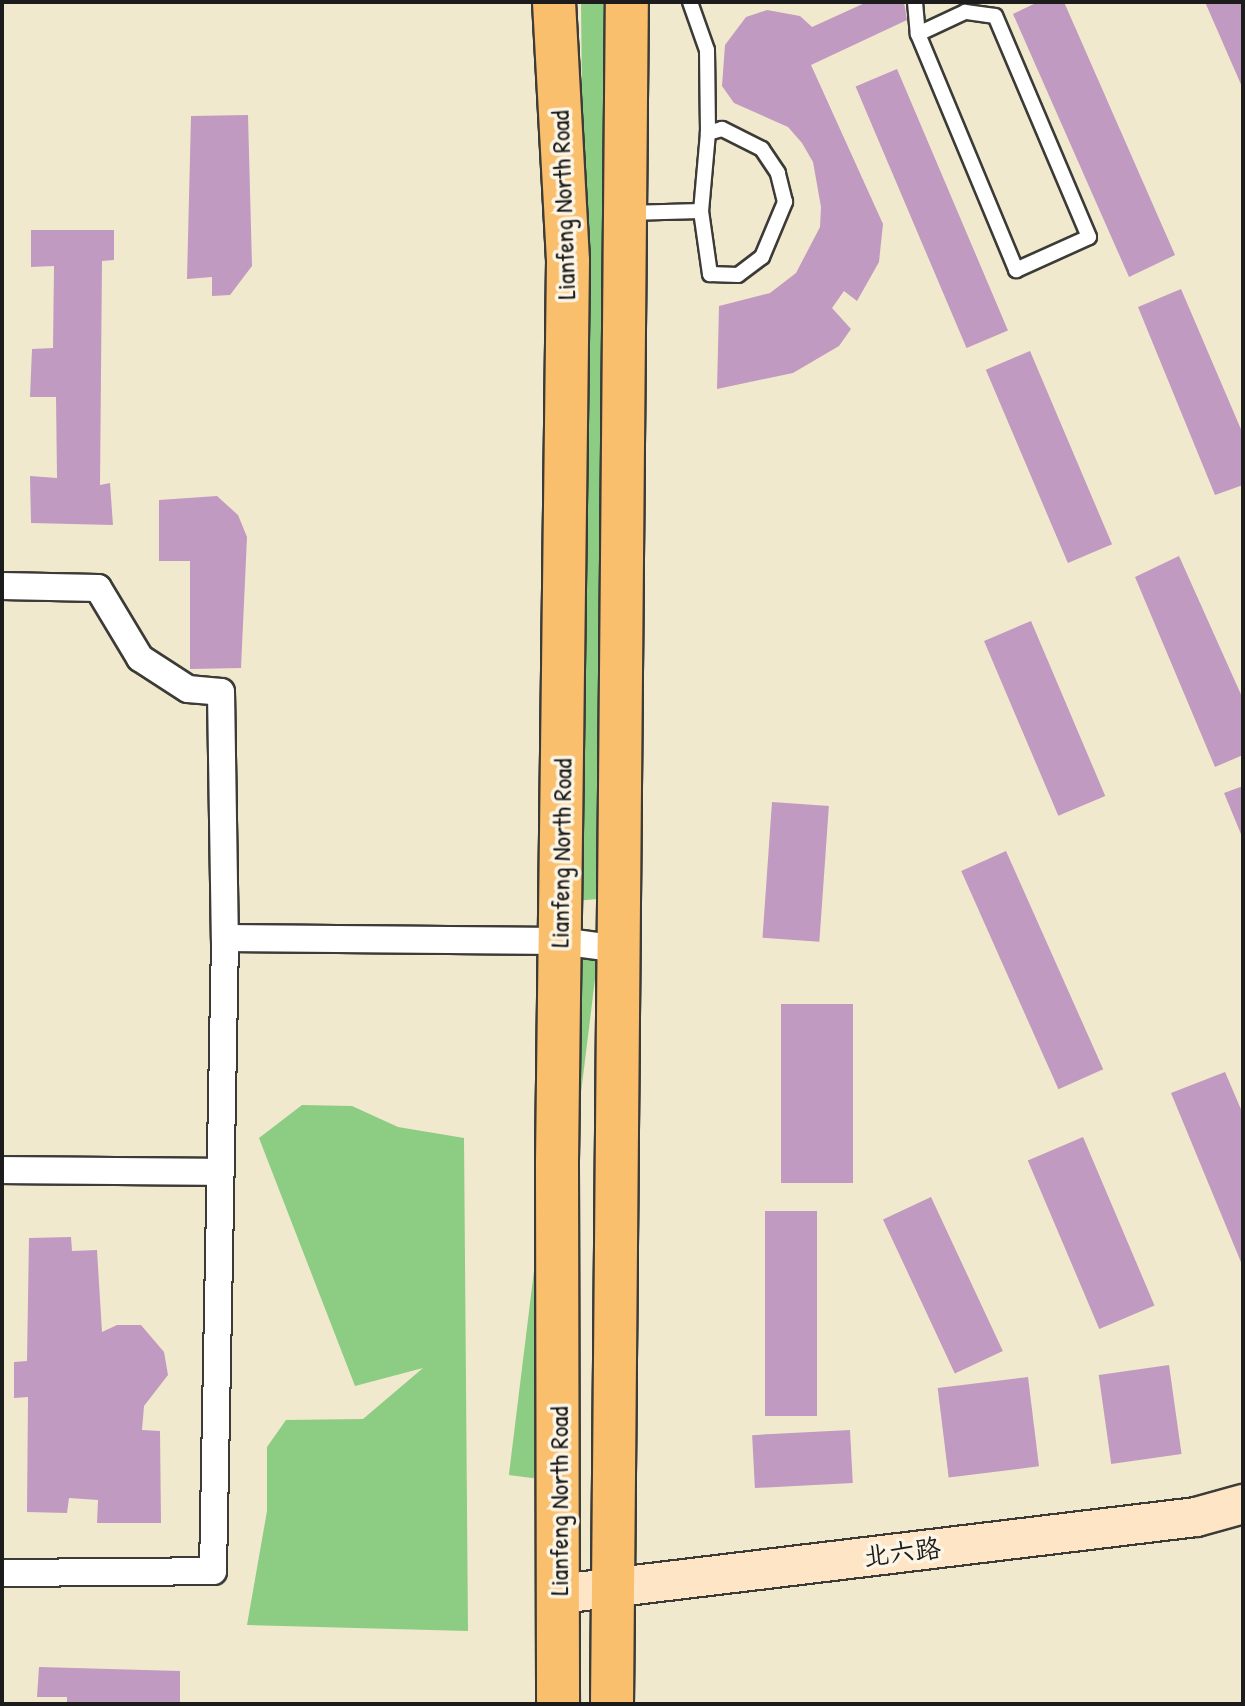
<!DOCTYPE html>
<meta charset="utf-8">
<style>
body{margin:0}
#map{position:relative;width:1245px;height:1706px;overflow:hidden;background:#f1e9cd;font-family:"Patrick Hand","LXGW WenKai TC",sans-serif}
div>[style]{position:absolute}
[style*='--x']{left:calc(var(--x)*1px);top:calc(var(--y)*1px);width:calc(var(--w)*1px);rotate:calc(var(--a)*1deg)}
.green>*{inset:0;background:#8ccc83;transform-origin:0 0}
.building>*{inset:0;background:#c09ac1;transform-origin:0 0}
.roads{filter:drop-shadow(2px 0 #3c3b37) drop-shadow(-2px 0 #3c3b37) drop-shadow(0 2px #3c3b37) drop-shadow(0 -2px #3c3b37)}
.lane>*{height:14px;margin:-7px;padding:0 7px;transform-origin:7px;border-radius:7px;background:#fff}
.street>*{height:26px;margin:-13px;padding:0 13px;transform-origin:13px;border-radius:13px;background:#fff}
.secondary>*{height:38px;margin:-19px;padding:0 19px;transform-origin:19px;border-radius:19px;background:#fde5c5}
.primary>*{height:42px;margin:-21px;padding:0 21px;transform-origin:21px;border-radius:21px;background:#f9bf6d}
span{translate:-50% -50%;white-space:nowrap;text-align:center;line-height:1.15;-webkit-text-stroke:7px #fcf5e5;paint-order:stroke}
.street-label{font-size:26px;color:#1c1c1c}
.frame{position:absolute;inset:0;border:4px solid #1c1c1c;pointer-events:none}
</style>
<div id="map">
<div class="green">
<i style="clip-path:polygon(581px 2px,607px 2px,598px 899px,574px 901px,584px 269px)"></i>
<i style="left:573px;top:953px;width:25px;height:526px;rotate:7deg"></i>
<i style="clip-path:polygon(302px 1105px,352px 1106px,398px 1127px,464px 1138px,468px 1631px,247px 1625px,267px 1511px,267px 1447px,286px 1420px,363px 1419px,423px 1368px,355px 1386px,259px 1138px)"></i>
</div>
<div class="building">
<i style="clip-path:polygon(867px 2px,904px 2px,907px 20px,811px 65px,883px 224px,879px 262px,857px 301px,844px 291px,832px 308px,851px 329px,839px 346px,793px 373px,717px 389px,719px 306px,770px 293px,796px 273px,820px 227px,821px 207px,813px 162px,802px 143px,788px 127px,734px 103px,722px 86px,725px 45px,746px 17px,767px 10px,800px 16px,812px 27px)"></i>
<i style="clip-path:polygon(1038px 2px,1064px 2px,1175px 255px,1129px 277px,1013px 14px)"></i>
<i style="clip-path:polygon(1205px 2px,1243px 2px,1243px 89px)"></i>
<i style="left:897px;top:69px;width:284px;height:45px;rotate:67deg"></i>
<i style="clip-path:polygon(248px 115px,252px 266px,230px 295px,212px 296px,212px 277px,187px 279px,191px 116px)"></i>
<i style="clip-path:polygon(31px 230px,114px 230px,114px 260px,102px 261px,100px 485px,110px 483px,113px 525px,31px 523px,30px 476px,57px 478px,56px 397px,30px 397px,32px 349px,53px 348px,54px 266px,31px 267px)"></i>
<i style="clip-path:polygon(1181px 289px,1243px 434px,1243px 485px,1215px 495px,1138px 307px)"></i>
<i style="left:1030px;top:351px;width:210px;height:48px;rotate:67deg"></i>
<i style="clip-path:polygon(217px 496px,238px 515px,247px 537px,241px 668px,190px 669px,190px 561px,159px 561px,159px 500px)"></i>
<i style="clip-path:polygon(1179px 556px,1243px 699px,1243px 755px,1215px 767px,1135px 577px)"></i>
<i style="left:1031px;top:621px;width:190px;height:51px;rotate:67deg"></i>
<i style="clip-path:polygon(1243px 786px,1243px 839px,1224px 793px)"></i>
<i style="left:772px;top:802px;width:57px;height:136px;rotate:4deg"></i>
<i style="left:1006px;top:851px;width:239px;height:49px;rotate:66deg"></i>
<i style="left:853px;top:1004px;width:179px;height:72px;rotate:90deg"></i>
<i style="clip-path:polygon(1225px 1072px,1243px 1114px,1243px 1267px,1171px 1093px)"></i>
<i style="left:1083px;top:1137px;width:183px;height:60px;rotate:67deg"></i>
<i style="left:931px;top:1197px;width:170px;height:53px;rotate:65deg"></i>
<i style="left:765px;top:1211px;width:52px;height:205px"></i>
<i style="clip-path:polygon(71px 1237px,72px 1251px,97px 1250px,102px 1332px,117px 1325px,141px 1325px,164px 1352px,168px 1375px,144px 1406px,142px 1430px,160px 1431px,161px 1523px,97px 1523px,98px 1500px,69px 1498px,67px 1513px,27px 1512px,28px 1397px,14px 1398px,14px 1362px,27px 1361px,29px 1238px)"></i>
<i style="left:1169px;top:1365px;width:90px;height:71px;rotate:82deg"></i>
<i style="left:1028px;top:1377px;width:90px;height:91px;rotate:83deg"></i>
<i style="left:850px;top:1430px;width:53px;height:98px;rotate:87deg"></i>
<i style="clip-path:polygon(39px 1667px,180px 1671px,180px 1702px,67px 1704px,67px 1697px,37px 1697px)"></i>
</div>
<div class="roads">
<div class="lane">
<i style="--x:690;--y:2;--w:51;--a:70.5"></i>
<i style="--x:707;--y:50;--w:83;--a:89.3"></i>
<i style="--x:708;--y:133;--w:78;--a:95.1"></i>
<i style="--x:915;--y:2;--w:32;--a:85"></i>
<i style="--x:918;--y:34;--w:256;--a:67.4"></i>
<i style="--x:1016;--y:270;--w:80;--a:-24.3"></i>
<i style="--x:1089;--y:237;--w:240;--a:-113"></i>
<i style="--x:995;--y:16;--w:30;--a:-172"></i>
<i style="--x:965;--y:12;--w:52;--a:154.9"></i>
<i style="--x:627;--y:213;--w:74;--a:-1.5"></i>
<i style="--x:701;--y:211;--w:64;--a:81.9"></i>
<i style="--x:710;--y:274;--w:28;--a:2"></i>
<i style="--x:738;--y:275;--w:30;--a:-37"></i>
<i style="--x:762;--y:257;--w:60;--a:-67.3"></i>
<i style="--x:785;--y:202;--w:30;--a:-104"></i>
<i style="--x:778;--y:173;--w:29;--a:-124"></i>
<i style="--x:762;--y:149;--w:45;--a:-153.4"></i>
<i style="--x:722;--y:129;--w:15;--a:164"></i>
</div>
<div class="street">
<i style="--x:2;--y:586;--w:96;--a:1.2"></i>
<i style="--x:98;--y:588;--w:82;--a:59"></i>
<i style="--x:140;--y:658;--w:57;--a:32.9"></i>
<i style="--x:188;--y:689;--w:33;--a:5"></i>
<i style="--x:221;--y:692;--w:246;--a:89.1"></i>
<i style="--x:2;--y:1170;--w:218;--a:0.5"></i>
<i style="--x:2;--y:1573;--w:211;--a:-0.5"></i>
<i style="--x:213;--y:1571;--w:633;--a:-88.91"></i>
<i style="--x:225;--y:938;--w:335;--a:0.5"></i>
<i style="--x:560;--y:941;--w:61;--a:7.6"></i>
</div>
<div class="secondary">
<i style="--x:560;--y:1594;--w:641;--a:-6.9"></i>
<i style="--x:1196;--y:1517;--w:49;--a:-15.5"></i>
</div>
<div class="primary">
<i style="--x:554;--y:2;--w:259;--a:86.9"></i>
<i style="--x:568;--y:261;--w:903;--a:90.7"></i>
<i style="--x:557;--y:1164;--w:540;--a:89.89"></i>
<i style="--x:612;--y:1704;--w:1702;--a:-89.5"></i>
</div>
</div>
<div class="street-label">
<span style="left:563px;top:205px;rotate:-92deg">Lianfeng North Road</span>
<span style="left:561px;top:853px;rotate:-89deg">Lianfeng North Road</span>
<span style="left:559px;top:1501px;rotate:-90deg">Lianfeng North Road</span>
<span style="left:902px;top:1552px;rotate:-7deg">北六路</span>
</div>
<div class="frame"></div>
</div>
